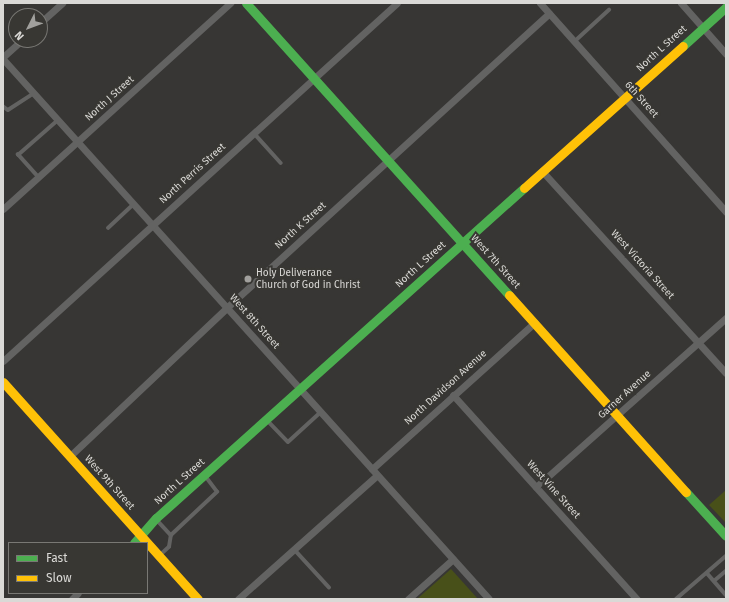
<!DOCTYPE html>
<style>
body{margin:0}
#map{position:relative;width:729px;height:602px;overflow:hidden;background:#373634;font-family:"Fira Sans",sans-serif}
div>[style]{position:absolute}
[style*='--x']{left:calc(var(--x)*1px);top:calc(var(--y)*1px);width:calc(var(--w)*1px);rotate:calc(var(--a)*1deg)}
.green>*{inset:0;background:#485019}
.lane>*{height:3.5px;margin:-1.75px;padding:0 1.75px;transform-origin:1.75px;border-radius:1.75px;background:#636362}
.street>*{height:7px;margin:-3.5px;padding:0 3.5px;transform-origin:3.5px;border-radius:3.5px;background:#636362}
.fast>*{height:9px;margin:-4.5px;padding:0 4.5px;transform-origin:4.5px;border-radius:4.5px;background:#4caf50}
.slow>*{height:9px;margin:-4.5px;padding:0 4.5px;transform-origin:4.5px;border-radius:4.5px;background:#ffc107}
.dots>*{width:11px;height:11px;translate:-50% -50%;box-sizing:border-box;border:2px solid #383733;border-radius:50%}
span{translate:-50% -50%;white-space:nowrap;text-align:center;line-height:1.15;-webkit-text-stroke:4px #383733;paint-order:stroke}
.street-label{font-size:10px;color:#dad9d6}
.poi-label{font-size:10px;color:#dad9d6}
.left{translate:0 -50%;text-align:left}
.frame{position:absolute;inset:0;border:4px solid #dad9d6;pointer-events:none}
.legend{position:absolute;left:8px;top:542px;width:140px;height:52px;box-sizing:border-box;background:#383733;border:1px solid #797874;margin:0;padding:5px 7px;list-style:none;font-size:12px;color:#dad9d6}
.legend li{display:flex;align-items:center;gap:8px;height:20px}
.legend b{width:20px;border:1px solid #797874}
.north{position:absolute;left:8px;top:8px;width:40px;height:40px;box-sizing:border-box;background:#383733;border:1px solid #797874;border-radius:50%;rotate:228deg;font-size:11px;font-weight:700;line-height:16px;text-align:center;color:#dad9d6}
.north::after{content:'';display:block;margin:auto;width:14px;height:18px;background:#a1a09d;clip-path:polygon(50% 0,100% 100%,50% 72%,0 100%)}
</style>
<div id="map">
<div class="green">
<i style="clip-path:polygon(726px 490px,726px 523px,709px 505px)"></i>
<i style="clip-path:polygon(451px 569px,478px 599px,417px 599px)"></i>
</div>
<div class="lane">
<i style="--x:575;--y:41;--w:46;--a:-42.4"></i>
<i style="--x:3;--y:106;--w:6;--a:39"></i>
<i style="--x:8;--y:110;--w:31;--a:-33"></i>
<i style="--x:254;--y:133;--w:40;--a:48"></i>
<i style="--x:38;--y:177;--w:30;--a:-132"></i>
<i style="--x:18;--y:155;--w:53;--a:-41.2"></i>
<i style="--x:108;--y:228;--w:35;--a:-43"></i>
<i style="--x:267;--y:420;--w:30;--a:46"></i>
<i style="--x:288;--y:442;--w:45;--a:-42.3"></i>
<i style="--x:156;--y:519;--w:22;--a:47"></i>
<i style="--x:294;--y:549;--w:52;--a:47.4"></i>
<i style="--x:160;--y:555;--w:12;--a:-42"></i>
<i style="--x:169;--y:547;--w:12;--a:-81"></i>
<i style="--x:171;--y:535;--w:63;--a:-43.1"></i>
<i style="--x:217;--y:492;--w:20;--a:-127"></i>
<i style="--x:707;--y:573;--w:29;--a:49"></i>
<i style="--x:714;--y:581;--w:16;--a:-40"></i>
<i style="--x:676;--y:599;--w:66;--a:-40.7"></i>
</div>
<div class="street">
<i style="--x:540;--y:3;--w:280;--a:48.3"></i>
<i style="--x:681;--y:3;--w:68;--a:48.6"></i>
<i style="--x:40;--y:23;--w:30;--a:-42"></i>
<i style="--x:3;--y:57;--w:25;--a:-42"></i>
<i style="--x:3;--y:59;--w:726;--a:48.01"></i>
<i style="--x:542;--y:171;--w:273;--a:47.7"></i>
<i style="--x:3;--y:209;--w:307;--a:-42.2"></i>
<i style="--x:3;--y:361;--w:532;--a:-42.26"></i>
<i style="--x:453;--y:395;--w:275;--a:48"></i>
<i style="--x:70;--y:456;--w:224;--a:-43.4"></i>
<i style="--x:233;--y:302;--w:428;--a:-42.4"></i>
<i style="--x:372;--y:469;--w:219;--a:-42"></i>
<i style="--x:536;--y:487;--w:254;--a:-41.7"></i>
<i style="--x:72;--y:599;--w:8;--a:-45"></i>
<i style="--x:238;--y:599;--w:186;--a:-41.7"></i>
<i style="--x:408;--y:599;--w:60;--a:-41.6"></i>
</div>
<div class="fast">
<i style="--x:246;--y:3;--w:393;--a:48"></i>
<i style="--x:683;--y:46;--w:58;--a:-42.2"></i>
<i style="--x:686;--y:492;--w:59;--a:47.7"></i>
<i style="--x:134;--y:543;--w:33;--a:-49"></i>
<i style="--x:156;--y:518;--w:494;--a:-41.9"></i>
</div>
<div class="slow">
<i style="--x:524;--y:188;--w:213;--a:-41.8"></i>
<i style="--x:509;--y:295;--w:265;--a:48.1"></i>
<i style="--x:3;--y:382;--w:292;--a:48.1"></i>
</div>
<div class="dots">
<i style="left:248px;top:279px;background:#a1a09d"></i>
</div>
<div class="street-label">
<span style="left:662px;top:49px;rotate:-42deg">North L Street</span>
<span style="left:110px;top:99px;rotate:-42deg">North J Street</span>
<span style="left:641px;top:100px;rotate:48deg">6th Street</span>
<span style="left:193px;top:174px;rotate:-42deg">North Perris Street</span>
<span style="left:301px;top:226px;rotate:-42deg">North K Street</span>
<span style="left:495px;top:262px;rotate:48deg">West 7th Street</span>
<span style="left:421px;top:265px;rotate:-42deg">North L Street</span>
<span style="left:642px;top:265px;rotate:48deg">West Victoria Street</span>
<span style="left:254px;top:322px;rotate:48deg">West 8th Street</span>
<span style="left:446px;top:388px;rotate:-42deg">North Davidson Avenue</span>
<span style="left:625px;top:395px;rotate:-42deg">Garner Avenue</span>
<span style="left:180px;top:482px;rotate:-42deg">North L Street</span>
<span style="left:109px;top:483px;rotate:48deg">West 9th Street</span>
<span style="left:553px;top:490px;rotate:48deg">West Vine Street</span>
</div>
<div class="poi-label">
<span class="left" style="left:256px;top:279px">Holy Deliverance<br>Church of God in Christ</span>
</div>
<div class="frame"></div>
<ul class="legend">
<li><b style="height:5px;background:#4caf50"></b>Fast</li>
<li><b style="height:5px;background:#ffc107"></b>Slow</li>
</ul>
<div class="north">N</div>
</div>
